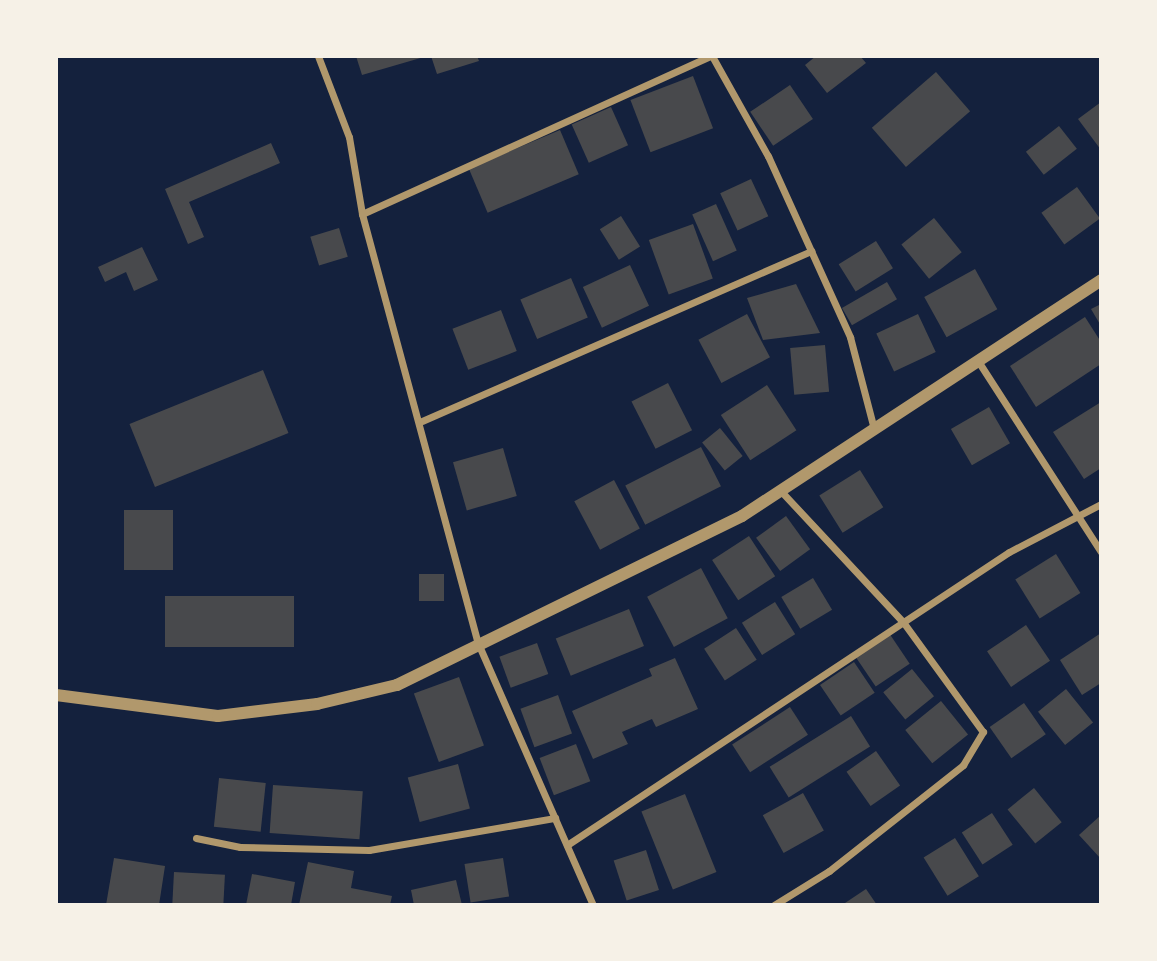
<!DOCTYPE html>
<style>
body{margin:0}
#map{position:relative;width:1157px;height:961px;overflow:hidden;background:#14213d;font-family:Inter,sans-serif}
div>[style]{position:absolute}
[style*='--x']{left:calc(var(--x)*1px);top:calc(var(--y)*1px);width:calc(var(--w)*1px);rotate:calc(var(--a)*1deg)}
.building>*{inset:0;background:#48494c;transform-origin:0 0}
.minor>*{height:7px;margin:-3.5px;padding:0 3.5px;transform-origin:3.5px;border-radius:3.5px;background:#b1986c}
.tertiary>*{height:12px;margin:-6px;padding:0 6px;transform-origin:6px;border-radius:6px;background:#b1986c}
span{translate:-50% -50%;white-space:nowrap;text-align:center;line-height:1.15;-webkit-text-stroke:7px #f6f1e7;paint-order:stroke}
.frame{position:absolute;inset:0;border:58px solid #f6f1e7;pointer-events:none}
</style>
<div id="map">
<div class="building">
<i style="clip-path:polygon(356px 56px,424px 56px,424px 57px,362px 75px)"></i>
<i style="clip-path:polygon(431px 56px,477px 56px,479px 61px,437px 74px)"></i>
<i style="clip-path:polygon(816px 56px,860px 56px,866px 63px,827px 93px,805px 65px)"></i>
<i style="left:936px;top:72px;width:52px;height:85px;rotate:49deg"></i>
<i style="left:693px;top:76px;width:56px;height:67px;rotate:69deg"></i>
<i style="left:790px;top:85px;width:41px;height:48px;rotate:56deg"></i>
<i style="clip-path:polygon(1101px 102px,1101px 150px,1078px 119px)"></i>
<i style="left:611px;top:107px;width:42px;height:43px;rotate:66deg"></i>
<i style="left:1059px;top:126px;width:29px;height:42px;rotate:52deg"></i>
<i style="left:560px;top:130px;width:48px;height:99px;rotate:67deg"></i>
<i style="clip-path:polygon(271px 143px,280px 163px,189px 202px,204px 237px,188px 244px,165px 189px)"></i>
<i style="left:751px;top:179px;width:41px;height:34px;rotate:65deg"></i>
<i style="left:1077px;top:187px;width:39px;height:44px;rotate:54deg"></i>
<i style="left:716px;top:204px;width:51px;height:26px;rotate:66deg"></i>
<i style="left:621px;top:216px;width:36px;height:25px;rotate:58deg"></i>
<i style="left:934px;top:218px;width:44px;height:42px;rotate:51deg"></i>
<i style="left:693px;top:224px;width:58px;height:47px;rotate:70deg"></i>
<i style="left:339px;top:228px;width:30px;height:30px;rotate:73deg"></i>
<i style="left:876px;top:241px;width:32px;height:44px;rotate:58deg"></i>
<i style="clip-path:polygon(142px 247px,158px 280px,134px 291px,126px 272px,105px 282px,98px 267px)"></i>
<i style="left:630px;top:265px;width:45px;height:52px;rotate:65deg"></i>
<i style="left:975px;top:269px;width:46px;height:58px;rotate:61deg"></i>
<i style="left:571px;top:278px;width:43px;height:55px;rotate:67deg"></i>
<i style="left:887px;top:282px;width:20px;height:52px;rotate:60deg"></i>
<i style="clip-path:polygon(796px 284px,820px 333px,763px 340px,747px 298px)"></i>
<i style="clip-path:polygon(1101px 304px,1101px 326px,1091px 309px)"></i>
<i style="left:501px;top:310px;width:44px;height:52px;rotate:69deg"></i>
<i style="left:747px;top:314px;width:49px;height:55px;rotate:62deg"></i>
<i style="left:918px;top:314px;width:42px;height:46px;rotate:65deg"></i>
<i style="clip-path:polygon(1085px 317px,1101px 342px,1101px 364px,1036px 407px,1010px 366px)"></i>
<i style="left:825px;top:345px;width:47px;height:35px;rotate:85deg"></i>
<i style="left:263px;top:370px;width:68px;height:144px;rotate:68deg"></i>
<i style="left:668px;top:383px;width:53px;height:41px;rotate:63deg"></i>
<i style="left:767px;top:385px;width:54px;height:55px;rotate:57deg"></i>
<i style="clip-path:polygon(1101px 402px,1101px 468px,1084px 479px,1053px 432px)"></i>
<i style="left:989px;top:407px;width:42px;height:44px;rotate:60deg"></i>
<i style="left:720px;top:428px;width:36px;height:23px;rotate:51deg"></i>
<i style="left:701px;top:447px;width:44px;height:85px;rotate:63deg"></i>
<i style="left:503px;top:448px;width:50px;height:52px;rotate:74deg"></i>
<i style="left:860px;top:470px;width:44px;height:48px;rotate:58deg"></i>
<i style="left:614px;top:480px;width:55px;height:45px;rotate:62deg"></i>
<i style="left:124px;top:510px;width:49px;height:60px"></i>
<i style="left:786px;top:516px;width:41px;height:37px;rotate:54deg"></i>
<i style="left:749px;top:536px;width:48px;height:44px;rotate:57deg"></i>
<i style="left:1056px;top:554px;width:46px;height:48px;rotate:58deg"></i>
<i style="left:701px;top:568px;width:57px;height:61px;rotate:62deg"></i>
<i style="left:419px;top:574px;width:25px;height:27px"></i>
<i style="left:813px;top:578px;width:37px;height:37px;rotate:59deg"></i>
<i style="left:294px;top:596px;width:51px;height:129px;rotate:90deg"></i>
<i style="left:775px;top:602px;width:38px;height:39px;rotate:58deg"></i>
<i style="left:629px;top:609px;width:40px;height:79px;rotate:68deg"></i>
<i style="left:1026px;top:625px;width:43px;height:47px;rotate:56deg"></i>
<i style="left:736px;top:628px;width:38px;height:38px;rotate:57deg"></i>
<i style="left:889px;top:633px;width:37px;height:41px;rotate:56deg"></i>
<i style="clip-path:polygon(1101px 633px,1101px 683px,1082px 695px,1060px 660px)"></i>
<i style="left:537px;top:643px;width:33px;height:40px;rotate:70deg"></i>
<i style="clip-path:polygon(675px 658px,698px 709px,656px 727px,652px 719px,622px 732px,628px 744px,593px 759px,572px 711px,652px 676px,649px 669px)"></i>
<i style="left:854px;top:662px;width:37px;height:41px;rotate:56deg"></i>
<i style="left:912px;top:669px;width:35px;height:37px;rotate:51deg"></i>
<i style="left:459px;top:677px;width:73px;height:48px;rotate:70deg"></i>
<i style="left:1066px;top:689px;width:43px;height:36px;rotate:51deg"></i>
<i style="left:558px;top:695px;width:41px;height:40px;rotate:70deg"></i>
<i style="left:941px;top:701px;width:43px;height:46px;rotate:51deg"></i>
<i style="left:1024px;top:703px;width:38px;height:42px;rotate:55deg"></i>
<i style="left:790px;top:707px;width:33px;height:69px;rotate:57deg"></i>
<i style="left:851px;top:716px;width:36px;height:96px;rotate:58deg"></i>
<i style="left:576px;top:744px;width:40px;height:39px;rotate:69deg"></i>
<i style="left:876px;top:751px;width:42px;height:36px;rotate:55deg"></i>
<i style="left:458px;top:764px;width:46px;height:52px;rotate:75deg"></i>
<i style="left:219px;top:778px;width:47px;height:49px;rotate:6deg"></i>
<i style="left:273px;top:785px;width:90px;height:48px;rotate:4deg"></i>
<i style="left:1034px;top:788px;width:44px;height:34px;rotate:51deg"></i>
<i style="left:803px;top:793px;width:43px;height:46px;rotate:61deg"></i>
<i style="left:685px;top:794px;width:84px;height:47px;rotate:68deg"></i>
<i style="left:992px;top:813px;width:38px;height:36px;rotate:57deg"></i>
<i style="clip-path:polygon(1101px 815px,1101px 859px,1079px 835px)"></i>
<i style="left:955px;top:838px;width:45px;height:37px;rotate:58deg"></i>
<i style="left:646px;top:850px;width:42px;height:34px;rotate:72deg"></i>
<i style="clip-path:polygon(114px 858px,165px 866px,159px 905px,106px 905px)"></i>
<i style="left:503px;top:858px;width:39px;height:39px;rotate:81deg"></i>
<i style="clip-path:polygon(308px 862px,354px 871px,351px 888px,392px 896px,390px 905px,299px 905px)"></i>
<i style="left:174px;top:872px;width:51px;height:33px;rotate:3deg"></i>
<i style="clip-path:polygon(252px 874px,295px 882px,291px 905px,246px 905px)"></i>
<i style="clip-path:polygon(456px 880px,462px 905px,414px 905px,411px 890px)"></i>
<i style="clip-path:polygon(866px 889px,877px 905px,842px 905px)"></i>
</div>
<div class="minor">
<i style="--x:318;--y:56;--w:87;--a:69.1"></i>
<i style="--x:349;--y:137;--w:78;--a:80.4"></i>
<i style="--x:362;--y:214;--w:442;--a:74.9"></i>
<i style="--x:477;--y:641;--w:288;--a:66.3"></i>
<i style="--x:712;--y:56;--w:115;--a:60.8"></i>
<i style="--x:768;--y:156;--w:199;--a:65.6"></i>
<i style="--x:850;--y:337;--w:95;--a:75.4"></i>
<i style="--x:362;--y:214;--w:383;--a:-24.4"></i>
<i style="--x:978;--y:361;--w:227;--a:57.2"></i>
<i style="--x:422;--y:421;--w:425;--a:-23.6"></i>
<i style="--x:196;--y:838;--w:45;--a:11.6"></i>
<i style="--x:240;--y:847;--w:129;--a:1.3"></i>
<i style="--x:369;--y:850;--w:189;--a:-9.8"></i>
<i style="--x:567;--y:845;--w:530;--a:-33.54"></i>
<i style="--x:1009;--y:552;--w:104;--a:-27.6"></i>
<i style="--x:774;--y:905;--w:65;--a:-31.7"></i>
<i style="--x:829;--y:871;--w:171;--a:-38.3"></i>
<i style="--x:963;--y:765;--w:39;--a:-59"></i>
<i style="--x:983;--y:732;--w:136;--a:-126"></i>
<i style="--x:903;--y:622;--w:179;--a:-133"></i>
</div>
<div class="tertiary">
<i style="--x:56;--y:695;--w:163;--a:7.4"></i>
<i style="--x:218;--y:716;--w:100;--a:-6.9"></i>
<i style="--x:317;--y:704;--w:82;--a:-13.4"></i>
<i style="--x:397;--y:685;--w:384;--a:-26.1"></i>
<i style="--x:742;--y:516;--w:430;--a:-33.3"></i>
</div>
<div class="frame"></div>
</div>
